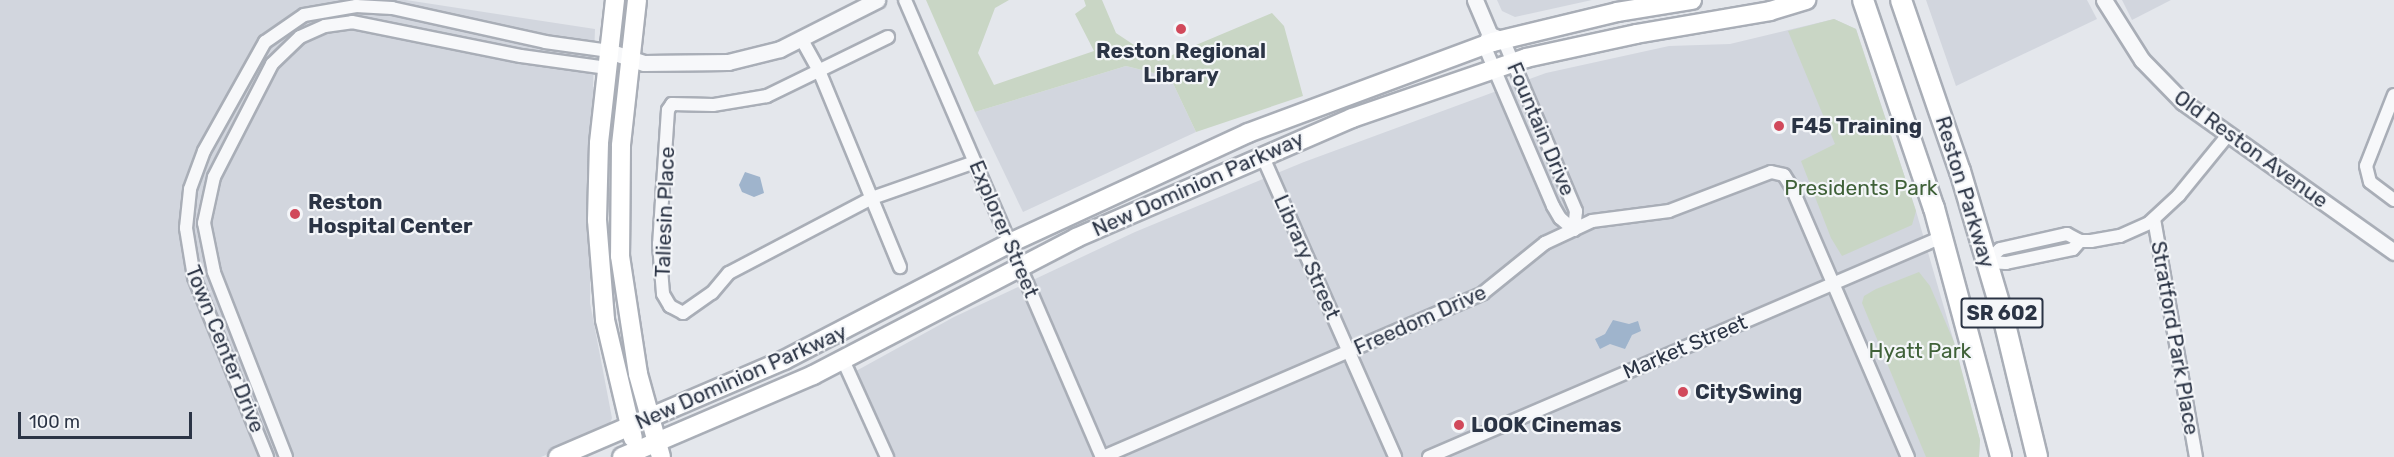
<!DOCTYPE html>
<style>
body{margin:0}
#map{position:relative;width:2394px;height:457px;overflow:hidden;background:#e4e7ec;font-family:Rubik,sans-serif}
div>[style]{position:absolute}
[style*='--x']{left:calc(var(--x)*1px);top:calc(var(--y)*1px);width:calc(var(--w)*1px);rotate:calc(var(--a)*1deg)}
.built>*{inset:0;background:#d2d6de}
.green>*{inset:0;background:#c9d6c5}
.water>*{inset:0;background:#9fb4cc}
.roads{filter:drop-shadow(2px 0 #a9aeb7) drop-shadow(-2px 0 #a9aeb7) drop-shadow(0 2px #a9aeb7) drop-shadow(0 -2px #a9aeb7)}
.minor>*{height:12px;margin:-6px;padding:0 6px;transform-origin:6px;border-radius:6px;background:#f7f8fa}
.tertiary>*{height:15px;margin:-7.5px;padding:0 7.5px;transform-origin:7.5px;border-radius:7.5px;background:#f7f8fa}
.secondary>*{height:18px;margin:-9px;padding:0 9px;transform-origin:9px;border-radius:9px;background:#fff}
.primary>*{height:20px;margin:-10px;padding:0 10px;transform-origin:10px;border-radius:10px;background:#fff}
.dots>*{width:16px;height:16px;translate:-50% -50%;box-sizing:border-box;border:3px solid #f4f6f9;border-radius:50%}
span{translate:-50% -50%;white-space:nowrap;text-align:center;line-height:1.15;-webkit-text-stroke:4.5px #f4f6f9;paint-order:stroke}
.shield-label span{padding:2px 4px;background:#f4f6f9;border:2px solid;border-radius:4px;-webkit-text-stroke-width:0}
.shield-label{font-size:20px;color:#2b3445;font-weight:700}
.poi-label{font-size:21px;color:#2b3445;font-weight:700}
.left{translate:0 -50%;text-align:left}
.street-label{font-size:21px;color:#2b3445}
.park-label{font-size:21px;color:#3f6138}
.scale{position:absolute;left:18px;top:412px;width:174px;height:27px;box-sizing:border-box;border:3px solid #2b3445;border-top:0;padding-left:8px;font-size:18px;line-height:21px;white-space:nowrap;color:#2b3445;-webkit-text-stroke:4px #f4f6f9;paint-order:stroke}
</style>
<div id="map">
<div class="built">
<i style="clip-path:polygon(0 0,406px 0,595px 29px,593px 86px,599px 94px,591px 166px,590px 303px,612px 418px,609px 426px,604px 432px,541px 457px,0 457px)"></i>
<i style="clip-path:polygon(1497px 0,1592px 0,1515px 17px,1502px 11px)"></i>
<i style="clip-path:polygon(1926px 0,2087px 0,2097px 19px,1956px 86px)"></i>
<i style="clip-path:polygon(2122px 0,2171px 0,2132px 20px)"></i>
<i style="clip-path:polygon(1834px 19px,1856px 29px,1916px 211px,1954px 342px,1980px 440px,1979px 457px,894px 457px,856px 371px,954px 317px,1135px 232px,1304px 162px,1546px 73px,1669px 46px,1730px 44px)"></i>
<i style="clip-path:polygon(1126px 66px,1170px 77px,1196px 132px,1023px 212px,975px 112px)"></i>
</div>
<div class="green">
<i style="clip-path:polygon(926px 0,1009px 0,995px 8px,978px 53px,994px 85px,1094px 51px,1075px 14px,1086px 6px,1084px 0,1102px 0,1116px 33px,1158px 61px,1272px 13px,1284px 26px,1303px 96px,1196px 132px,1170px 77px,1126px 66px,975px 112px)"></i>
<i style="clip-path:polygon(1834px 19px,1856px 29px,1916px 211px,1912px 225px,1842px 256px,1831px 238px,1801px 161px,1835px 144px,1788px 31px)"></i>
<i style="clip-path:polygon(1919px 272px,1930px 286px,1954px 342px,1980px 440px,1979px 457px,1926px 457px,1862px 303px,1864px 296px,1876px 289px)"></i>
</div>
<div class="water">
<i style="clip-path:polygon(745px 172px,760px 177px,764px 193px,754px 197px,742px 192px,739px 185px)"></i>
<i style="clip-path:polygon(1613px 320px,1629px 324px,1638px 321px,1641px 331px,1632px 335px,1625px 349px,1610px 344px,1600px 349px,1595px 339px,1605px 334px)"></i>
</div>
<div class="roads">
<div class="minor">
<i style="--x:905;--y:0;--w:498;--a:66.7"></i>
<i style="--x:1489;--y:33;--w:15;--a:23"></i>
<i style="--x:1503;--y:39;--w:187;--a:67"></i>
<i style="--x:1576;--y:211;--w:19;--a:96"></i>
<i style="--x:1574;--y:230;--w:18;--a:-139"></i>
<i style="--x:1560;--y:218;--w:14;--a:-120"></i>
<i style="--x:1553;--y:206;--w:175;--a:-113.2"></i>
<i style="--x:1484;--y:45;--w:13;--a:-67"></i>
<i style="--x:888;--y:37;--w:135;--a:154"></i>
<i style="--x:767;--y:96;--w:55;--a:170.5"></i>
<i style="--x:713;--y:105;--w:41;--a:-178.6"></i>
<i style="--x:672;--y:104;--w:7;--a:124"></i>
<i style="--x:668;--y:110;--w:134;--a:93.8"></i>
<i style="--x:659;--y:244;--w:50;--a:85.4"></i>
<i style="--x:663;--y:294;--w:14;--a:60"></i>
<i style="--x:670;--y:306;--w:15;--a:28"></i>
<i style="--x:683;--y:313;--w:35;--a:-35"></i>
<i style="--x:712;--y:293;--w:26;--a:-50"></i>
<i style="--x:729;--y:273;--w:161;--a:-27.7"></i>
<i style="--x:872;--y:198;--w:109;--a:-19.3"></i>
<i style="--x:802;--y:40;--w:38;--a:61"></i>
<i style="--x:820;--y:73;--w:210;--a:67.6"></i>
<i style="--x:2394;--y:95;--w:76;--a:111.5"></i>
<i style="--x:2366;--y:166;--w:16;--a:76"></i>
<i style="--x:2370;--y:182;--w:30;--a:37"></i>
<i style="--x:1262;--y:155;--w:330;--a:66.2"></i>
<i style="--x:2154;--y:219;--w:242;--a:80"></i>
<i style="--x:1987;--y:262;--w:18;--a:-45"></i>
<i style="--x:2000;--y:249;--w:69;--a:-12.6"></i>
<i style="--x:2067;--y:234;--w:15;--a:28"></i>
<i style="--x:2080;--y:241;--w:11;--a:0"></i>
<i style="--x:2091;--y:241;--w:29;--a:-10"></i>
<i style="--x:2120;--y:236;--w:32;--a:-24"></i>
<i style="--x:2149;--y:223;--w:41;--a:-43"></i>
<i style="--x:2179;--y:195;--w:77;--a:-50.8"></i>
<i style="--x:1987;--y:262;--w:19;--a:3"></i>
<i style="--x:2006;--y:263;--w:68;--a:-11.8"></i>
<i style="--x:2073;--y:249;--w:11;--a:-49"></i>
<i style="--x:843;--y:360;--w:107;--a:65.6"></i>
<i style="--x:267;--y:457;--w:194;--a:-112.1"></i>
<i style="--x:194;--y:277;--w:50;--a:-99.3"></i>
<i style="--x:186;--y:228;--w:39;--a:-84"></i>
<i style="--x:190;--y:189;--w:40;--a:-69.8"></i>
<i style="--x:204;--y:151;--w:125;--a:-60.8"></i>
<i style="--x:265;--y:42;--w:47;--a:-34.7"></i>
<i style="--x:304;--y:15;--w:53;--a:-9.8"></i>
<i style="--x:356;--y:6;--w:36;--a:3"></i>
<i style="--x:392;--y:8;--w:157;--a:12.5"></i>
<i style="--x:545;--y:42;--w:65;--a:8"></i>
<i style="--x:286;--y:457;--w:199;--a:-111.3"></i>
<i style="--x:214;--y:272;--w:50;--a:-101.5"></i>
<i style="--x:204;--y:223;--w:47;--a:-77.7"></i>
<i style="--x:214;--y:177;--w:127;--a:-62.8"></i>
<i style="--x:272;--y:64;--w:39;--a:-44"></i>
<i style="--x:300;--y:37;--w:27;--a:-24"></i>
<i style="--x:325;--y:26;--w:27;--a:-8"></i>
<i style="--x:352;--y:22;--w:172;--a:11.4"></i>
<i style="--x:521;--y:56;--w:87;--a:7.9"></i>
<i style="--x:1103;--y:457;--w:414;--a:-23.3"></i>
<i style="--x:1483;--y:293;--w:80;--a:-38.9"></i>
<i style="--x:1545;--y:243;--w:52;--a:-25.1"></i>
<i style="--x:1592;--y:221;--w:78;--a:-7.4"></i>
<i style="--x:1669;--y:211;--w:109;--a:-20.9"></i>
<i style="--x:1771;--y:172;--w:13;--a:13"></i>
<i style="--x:1784;--y:175;--w:15;--a:58"></i>
<i style="--x:1792;--y:188;--w:293;--a:66.7"></i>
<i style="--x:1429;--y:457;--w:558;--a:-23.21"></i>
</div>
<div class="tertiary">
<i style="--x:1475;--y:0;--w:36;--a:67"></i>
<i style="--x:2104;--y:0;--w:71;--a:57.7"></i>
<i style="--x:2142;--y:60;--w:59;--a:45.7"></i>
<i style="--x:2183;--y:102;--w:259;--a:35.4"></i>
<i style="--x:609;--y:51;--w:37;--a:19"></i>
<i style="--x:644;--y:63;--w:84;--a:-0.7"></i>
<i style="--x:728;--y:62;--w:54;--a:-14"></i>
<i style="--x:780;--y:49;--w:109;--a:-26.8"></i>
</div>
<div class="secondary">
<i style="--x:615;--y:0;--w:144;--a:96.4"></i>
<i style="--x:599;--y:143;--w:77;--a:91.5"></i>
<i style="--x:597;--y:220;--w:100;--a:85.4"></i>
<i style="--x:605;--y:320;--w:121;--a:76.7"></i>
<i style="--x:637;--y:0;--w:147;--a:96.3"></i>
<i style="--x:621;--y:146;--w:110;--a:90.5"></i>
<i style="--x:620;--y:256;--w:119;--a:81.3"></i>
<i style="--x:638;--y:374;--w:86;--a:74.5"></i>
<i style="--x:558;--y:457;--w:246;--a:-23.2"></i>
<i style="--x:784;--y:360;--w:254;--a:-27.4"></i>
<i style="--x:1010;--y:243;--w:262;--a:-24.8"></i>
<i style="--x:1248;--y:133;--w:261;--a:-20.4"></i>
<i style="--x:1493;--y:42;--w:128;--a:-13.6"></i>
<i style="--x:1617;--y:12;--w:76;--a:-9.1"></i>
<i style="--x:622;--y:457;--w:208;--a:-23.2"></i>
<i style="--x:813;--y:375;--w:297;--a:-27.5"></i>
<i style="--x:1076;--y:238;--w:301;--a:-23.5"></i>
<i style="--x:1352;--y:118;--w:184;--a:-19"></i>
<i style="--x:1526;--y:58;--w:113;--a:-12.3"></i>
<i style="--x:1636;--y:34;--w:136;--a:-9.7"></i>
<i style="--x:1770;--y:11;--w:38;--a:-17"></i>
</div>
<div class="primary">
<i style="--x:1863;--y:0;--w:220;--a:71.2"></i>
<i style="--x:1934;--y:208;--w:258;--a:74.9"></i>
<i style="--x:1901;--y:0;--w:181;--a:71"></i>
<i style="--x:1960;--y:171;--w:151;--a:73.5"></i>
<i style="--x:2003;--y:316;--w:145;--a:76.4"></i>
</div>
</div>
<div class="dots">
<i style="left:1181px;top:29px;background:#d1495b"></i>
<i style="left:1779px;top:126px;background:#d1495b"></i>
<i style="left:295px;top:214px;background:#d1495b"></i>
<i style="left:1683px;top:392px;background:#d1495b"></i>
<i style="left:1459px;top:425px;background:#d1495b"></i>
</div>
<div class="shield-label">
<span style="left:2002px;top:313px">SR 602</span>
</div>
<div class="poi-label">
<span style="left:1181px;top:63px">Reston Regional<br>Library</span>
<span class="left" style="left:1791px;top:126px">F45 Training</span>
<span class="left" style="left:308px;top:214px">Reston<br>Hospital Center</span>
<span class="left" style="left:1695px;top:392px">CitySwing</span>
<span class="left" style="left:1471px;top:425px">LOOK Cinemas</span>
</div>
<div class="street-label">
<span style="left:1541px;top:129px;rotate:67deg">Fountain Drive</span>
<span style="left:2251px;top:149px;rotate:36deg">Old Reston Avenue</span>
<span style="left:1198px;top:184px;rotate:-24deg">New Dominion Parkway</span>
<span style="left:1965px;top:192px;rotate:73deg">Reston Parkway</span>
<span style="left:665px;top:212px;rotate:-88deg">Taliesin Place</span>
<span style="left:1004px;top:229px;rotate:67deg">Explorer Street</span>
<span style="left:1307px;top:257px;rotate:66deg">Library Street</span>
<span style="left:1420px;top:320px;rotate:-24deg">Freedom Drive</span>
<span style="left:2175px;top:338px;rotate:80deg">Stratford Park Place</span>
<span style="left:1685px;top:347px;rotate:-23deg">Market Street</span>
<span style="left:225px;top:349px;rotate:68deg">Town Center Drive</span>
<span style="left:741px;top:377px;rotate:-24deg">New Dominion Parkway</span>
</div>
<div class="park-label">
<span style="left:1861px;top:188px">Presidents Park</span>
<span style="left:1920px;top:351px">Hyatt Park</span>
</div>
<div class="scale">100 m</div>
</div>
